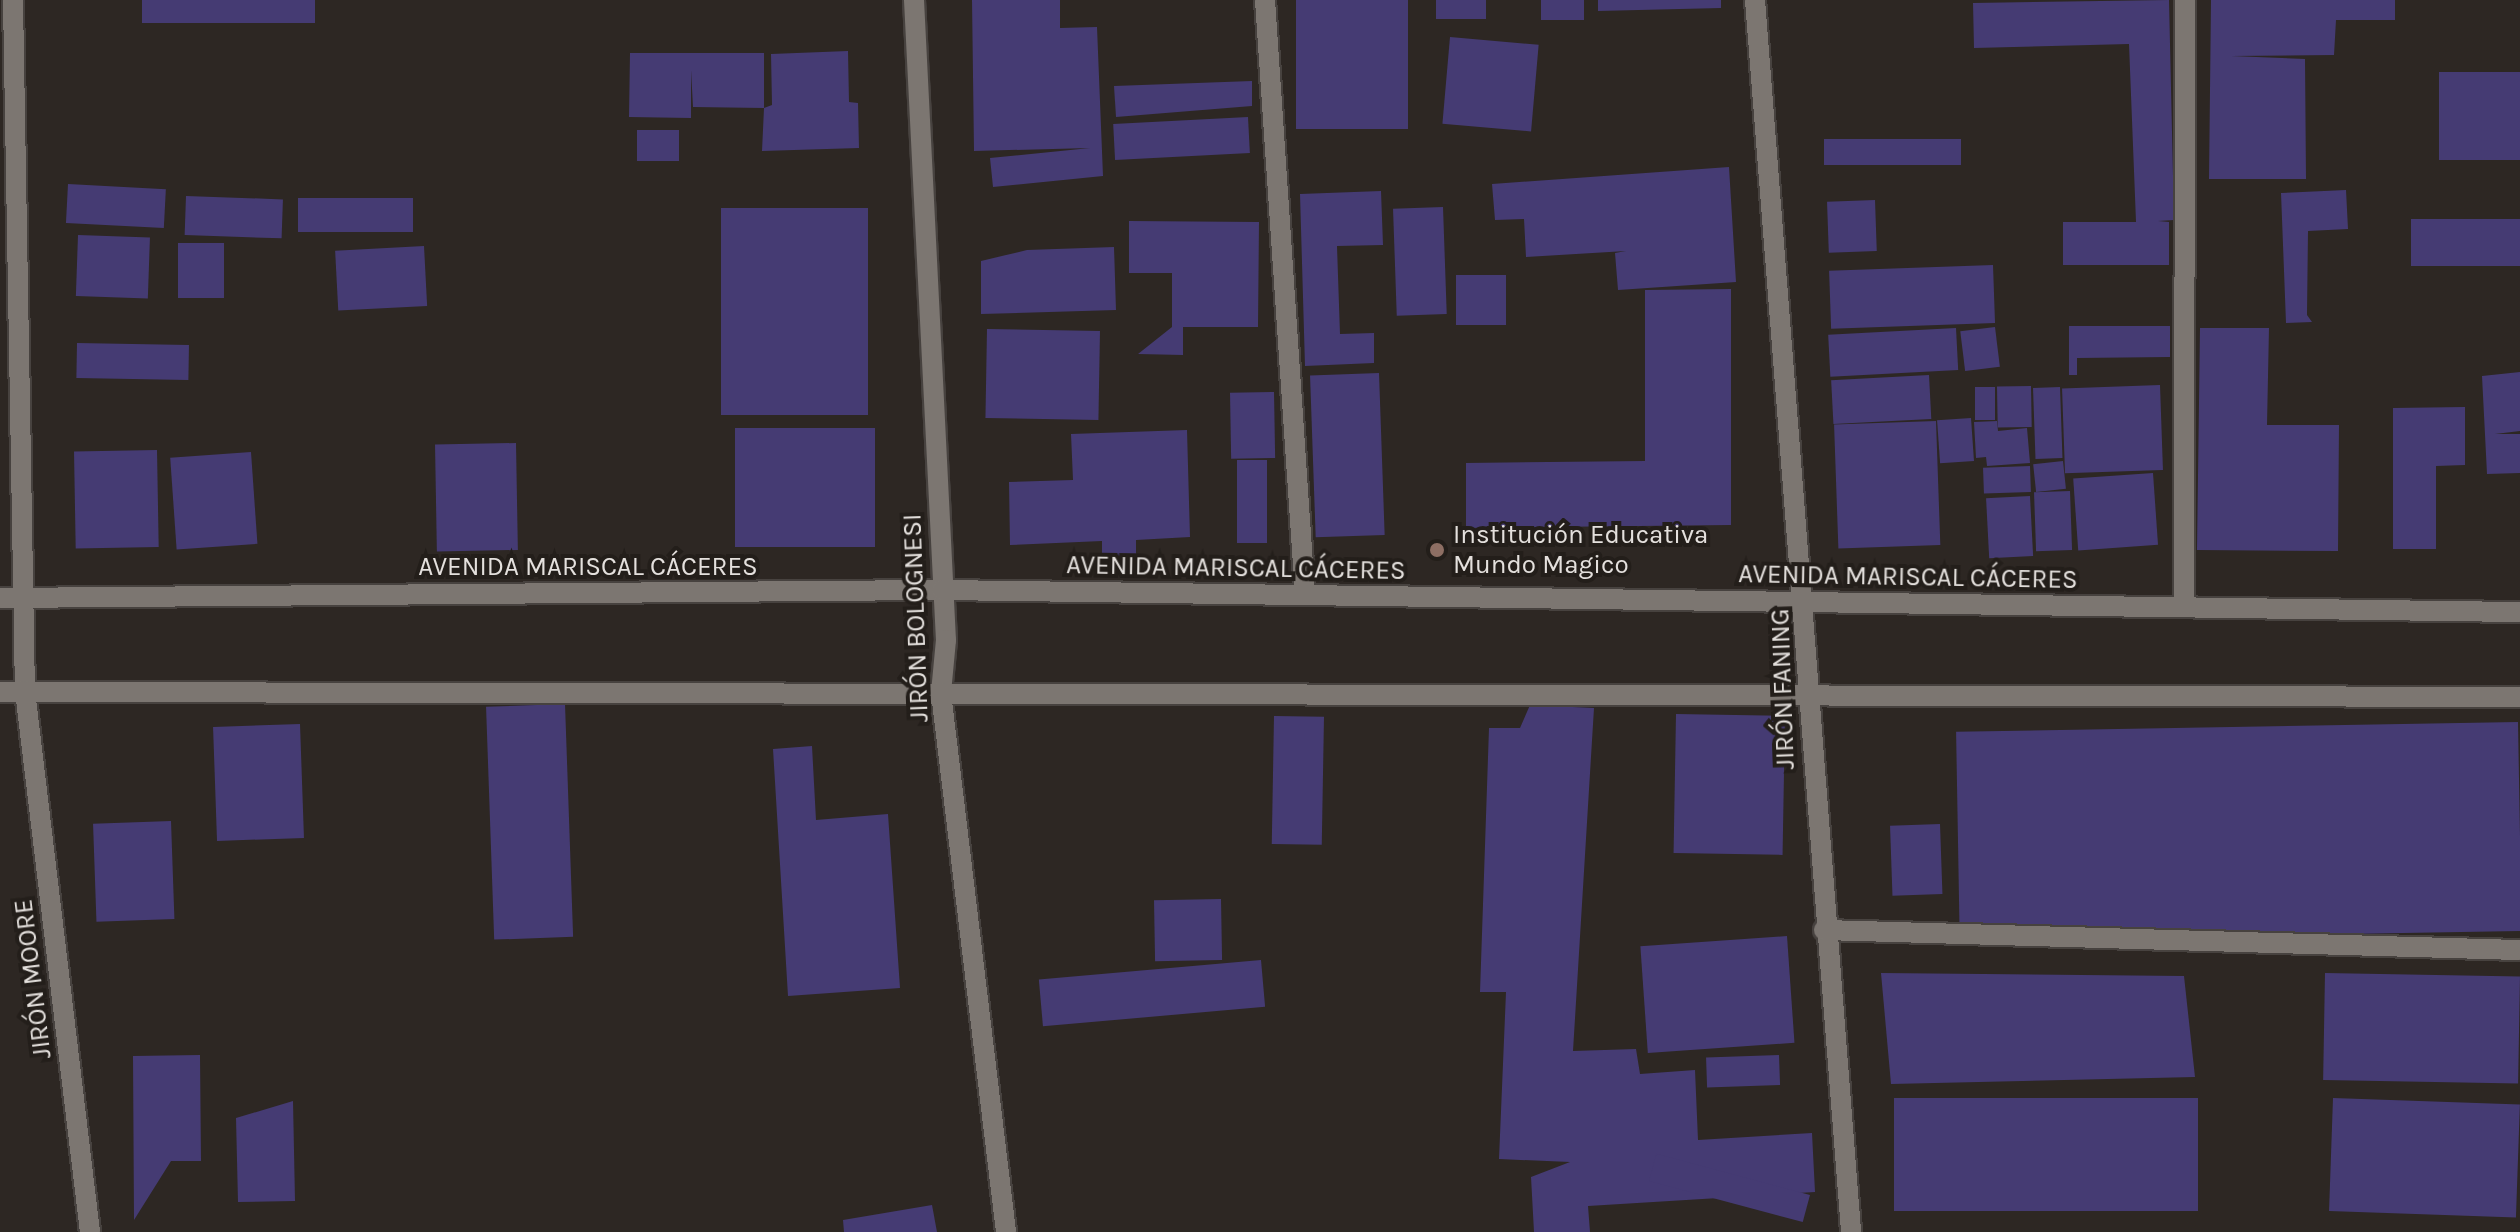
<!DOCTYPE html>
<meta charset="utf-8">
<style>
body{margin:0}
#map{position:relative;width:2520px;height:1232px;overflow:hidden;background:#2d2723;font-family:Karla,sans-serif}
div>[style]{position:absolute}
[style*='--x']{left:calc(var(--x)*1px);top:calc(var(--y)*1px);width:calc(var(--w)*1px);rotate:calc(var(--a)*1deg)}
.building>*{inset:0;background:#453b73;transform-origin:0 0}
.roads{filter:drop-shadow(2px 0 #47423f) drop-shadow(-2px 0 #47423f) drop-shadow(0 2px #47423f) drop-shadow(0 -2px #47423f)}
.minor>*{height:20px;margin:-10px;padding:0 10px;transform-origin:10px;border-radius:10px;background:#7c7671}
.secondary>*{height:20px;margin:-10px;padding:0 10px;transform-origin:10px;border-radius:10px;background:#7c7671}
.dots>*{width:22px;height:22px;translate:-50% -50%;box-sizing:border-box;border:4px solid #231e1a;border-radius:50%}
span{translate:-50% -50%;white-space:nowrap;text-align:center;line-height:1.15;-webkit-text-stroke:8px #231e1a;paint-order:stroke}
.poi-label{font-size:26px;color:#e4e0dd}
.left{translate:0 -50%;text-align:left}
.street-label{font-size:26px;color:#e4e0dd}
</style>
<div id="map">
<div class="building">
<i style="left:142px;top:0;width:173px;height:23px"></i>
<i style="clip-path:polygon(972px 0,1060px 0,1060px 28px,1097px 27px,1103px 176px,993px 187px,990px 158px,1090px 148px,974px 151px)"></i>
<i style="left:1296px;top:0;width:112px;height:129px"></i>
<i style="left:1436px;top:0;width:50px;height:19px"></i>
<i style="left:1541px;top:0;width:43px;height:20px"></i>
<i style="clip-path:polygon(1598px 0,1721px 0,1721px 8px,1598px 11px)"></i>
<i style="clip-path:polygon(2169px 0,2174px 220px,2158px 221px,2169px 222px,2169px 265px,2063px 265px,2063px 222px,2136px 222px,2129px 44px,1974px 48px,1973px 3px)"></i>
<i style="clip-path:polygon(2211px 0,2395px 0,2395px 20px,2336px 20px,2334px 55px,2231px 56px,2305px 59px,2306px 179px,2209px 179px)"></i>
<i style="left:1450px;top:37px;width:89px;height:87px;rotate:5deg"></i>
<i style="clip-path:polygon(848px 51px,849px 102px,858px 103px,859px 148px,762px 151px,764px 108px,772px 105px,771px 54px)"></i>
<i style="clip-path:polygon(630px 53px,764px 53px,764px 108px,693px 107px,691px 70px,691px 118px,629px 117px)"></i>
<i style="left:2520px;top:72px;width:88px;height:81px;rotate:90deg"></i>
<i style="clip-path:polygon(1252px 81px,1252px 106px,1116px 117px,1114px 86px)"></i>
<i style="left:1248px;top:117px;width:36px;height:135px;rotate:87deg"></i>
<i style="left:637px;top:130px;width:42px;height:31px"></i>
<i style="left:1961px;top:139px;width:26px;height:137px;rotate:90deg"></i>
<i style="clip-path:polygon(1729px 167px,1736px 282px,1618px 290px,1615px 253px,1626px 251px,1526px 257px,1524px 219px,1495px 220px,1492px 184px)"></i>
<i style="left:68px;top:184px;width:98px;height:39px;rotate:3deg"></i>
<i style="clip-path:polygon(2346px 190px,2348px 229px,2308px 231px,2307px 315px,2312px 322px,2286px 323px,2281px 193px)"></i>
<i style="clip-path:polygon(1381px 191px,1383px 245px,1337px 246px,1340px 334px,1374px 333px,1374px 363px,1305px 366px,1300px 194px)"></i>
<i style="left:186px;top:196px;width:97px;height:39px;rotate:2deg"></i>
<i style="left:298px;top:198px;width:115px;height:34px"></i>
<i style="left:1875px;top:200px;width:51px;height:48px;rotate:88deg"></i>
<i style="left:1443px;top:207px;width:107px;height:50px;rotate:88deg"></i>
<i style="left:868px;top:208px;width:207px;height:147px;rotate:90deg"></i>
<i style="left:2520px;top:219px;width:47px;height:109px;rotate:90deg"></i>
<i style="clip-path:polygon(1129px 221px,1259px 222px,1258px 327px,1183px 327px,1183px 355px,1138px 354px,1172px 327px,1172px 273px,1129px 273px)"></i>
<i style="left:78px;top:235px;width:72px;height:61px;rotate:2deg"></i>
<i style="left:178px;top:243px;width:46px;height:55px"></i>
<i style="left:424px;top:246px;width:60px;height:89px;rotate:87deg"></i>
<i style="clip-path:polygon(1114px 247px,1116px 310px,981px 314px,981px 261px,1027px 250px)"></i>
<i style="left:1993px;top:265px;width:58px;height:164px;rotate:88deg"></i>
<i style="left:1456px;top:275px;width:50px;height:50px"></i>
<i style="clip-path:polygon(1731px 289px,1731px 525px,1466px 528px,1466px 463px,1645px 461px,1645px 290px)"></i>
<i style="clip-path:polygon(2069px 326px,2170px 326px,2170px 357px,2077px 358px,2077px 375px,2069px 375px)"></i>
<i style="left:1995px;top:327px;width:40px;height:35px;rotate:83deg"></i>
<i style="left:1956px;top:328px;width:42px;height:128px;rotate:87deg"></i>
<i style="clip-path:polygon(2200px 328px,2269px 328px,2267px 425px,2339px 425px,2338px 551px,2197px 550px)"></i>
<i style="left:987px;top:329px;width:113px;height:89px;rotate:1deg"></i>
<i style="left:77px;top:343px;width:112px;height:35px;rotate:1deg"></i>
<i style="clip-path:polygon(2520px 372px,2520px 431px,2495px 434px,2520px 434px,2520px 473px,2487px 474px,2482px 376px)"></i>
<i style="left:1379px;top:373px;width:162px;height:69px;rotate:88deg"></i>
<i style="left:1929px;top:375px;width:44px;height:98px;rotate:87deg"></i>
<i style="left:2160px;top:385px;width:85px;height:98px;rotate:88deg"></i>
<i style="left:2031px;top:386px;width:41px;height:34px;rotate:89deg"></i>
<i style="left:1975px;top:387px;width:20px;height:33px"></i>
<i style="left:2060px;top:387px;width:71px;height:27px;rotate:88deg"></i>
<i style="left:1274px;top:392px;width:66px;height:44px;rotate:89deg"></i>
<i style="clip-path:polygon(2465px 407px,2465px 465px,2436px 466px,2436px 549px,2393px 549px,2393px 408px)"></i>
<i style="left:1971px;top:418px;width:43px;height:34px;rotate:86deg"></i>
<i style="left:1936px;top:421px;width:124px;height:102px;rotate:88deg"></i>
<i style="clip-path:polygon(1997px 421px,1998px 431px,2027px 428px,2030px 463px,1987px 466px,1986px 457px,1976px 458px,1974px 422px)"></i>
<i style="left:735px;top:428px;width:140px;height:119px"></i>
<i style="clip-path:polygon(1187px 430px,1190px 537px,1136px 540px,1136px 563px,1102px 563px,1102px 541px,1010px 545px,1009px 482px,1073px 480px,1071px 434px)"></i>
<i style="left:516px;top:443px;width:107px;height:81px;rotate:89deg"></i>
<i style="left:157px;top:450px;width:97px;height:83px;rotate:89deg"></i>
<i style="left:251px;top:452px;width:92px;height:81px;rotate:86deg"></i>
<i style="left:1237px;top:460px;width:30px;height:83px"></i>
<i style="left:2063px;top:461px;width:28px;height:30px;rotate:84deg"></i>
<i style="left:2030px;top:466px;width:26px;height:47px;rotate:88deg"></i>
<i style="left:2153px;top:473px;width:72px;height:80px;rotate:86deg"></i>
<i style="left:2070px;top:491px;width:59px;height:36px;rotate:88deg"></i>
<i style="left:2030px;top:496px;width:60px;height:44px;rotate:87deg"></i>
<i style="left:565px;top:704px;width:233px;height:79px;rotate:88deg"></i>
<i style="clip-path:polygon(1530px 705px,1594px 708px,1573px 1051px,1636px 1049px,1640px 1074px,1695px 1070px,1698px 1140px,1812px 1133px,1815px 1192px,1588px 1206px,1590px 1232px,1534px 1232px,1531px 1177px,1570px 1162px,1499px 1159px,1506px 992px,1480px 992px,1489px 728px,1520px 728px)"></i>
<i style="left:1676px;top:714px;width:109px;height:139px;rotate:1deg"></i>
<i style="left:1274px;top:716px;width:50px;height:128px;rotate:1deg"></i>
<i style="left:2518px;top:722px;width:209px;height:562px;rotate:89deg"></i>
<i style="left:300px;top:724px;width:114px;height:87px;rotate:88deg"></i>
<i style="clip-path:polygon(812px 746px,816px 820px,888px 814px,900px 988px,788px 996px,773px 749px)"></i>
<i style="left:171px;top:821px;width:98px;height:78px;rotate:88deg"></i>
<i style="left:1940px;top:824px;width:70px;height:50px;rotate:88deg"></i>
<i style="left:1221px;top:899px;width:61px;height:67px;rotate:89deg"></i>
<i style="left:1787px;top:936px;width:107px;height:147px;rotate:86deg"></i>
<i style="left:1261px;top:960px;width:47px;height:223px;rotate:85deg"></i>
<i style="clip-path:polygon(1881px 973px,2184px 976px,2195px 1077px,1891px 1084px)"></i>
<i style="left:2325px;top:973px;width:195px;height:107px;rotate:1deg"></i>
<i style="clip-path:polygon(200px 1055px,201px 1161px,171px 1161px,134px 1220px,133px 1056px)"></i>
<i style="left:1779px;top:1055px;width:30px;height:73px;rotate:88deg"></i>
<i style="left:1894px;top:1098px;width:304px;height:113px"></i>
<i style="left:2333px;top:1098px;width:187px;height:113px;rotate:2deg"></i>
<i style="clip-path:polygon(293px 1101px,295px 1201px,238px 1202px,236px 1118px)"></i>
<i style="left:1810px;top:1195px;width:28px;height:159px;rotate:105deg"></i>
<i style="clip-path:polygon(932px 1205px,937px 1232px,844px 1232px,843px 1220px)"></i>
</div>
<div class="roads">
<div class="minor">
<i style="--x:13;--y:0;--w:691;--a:89.01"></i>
<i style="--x:25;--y:691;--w:545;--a:83.15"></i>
<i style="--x:914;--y:0;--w:641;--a:87.14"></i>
<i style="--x:946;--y:640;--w:53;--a:95.4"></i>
<i style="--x:941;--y:693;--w:543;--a:83.12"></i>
<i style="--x:1265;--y:0;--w:596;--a:86.15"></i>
<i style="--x:1755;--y:0;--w:1236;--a:85.54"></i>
<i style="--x:2184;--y:607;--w:607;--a:-89.91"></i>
<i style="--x:1824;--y:930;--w:696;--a:1.65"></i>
</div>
<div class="secondary">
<i style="--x:0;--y:598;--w:942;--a:-0.49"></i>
<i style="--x:942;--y:590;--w:1578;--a:0.8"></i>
<i style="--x:0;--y:692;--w:2520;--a:0.11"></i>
</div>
</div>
<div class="dots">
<i style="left:1437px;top:550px;background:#8d6e63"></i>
</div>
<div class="poi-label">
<span class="left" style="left:1453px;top:550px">Institución Educativa<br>Mundo Magico</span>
</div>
<div class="street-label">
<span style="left:588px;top:567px">AVENIDA MARISCAL CÁCERES</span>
<span style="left:1236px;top:568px;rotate:1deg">AVENIDA MARISCAL CÁCERES</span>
<span style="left:1908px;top:577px;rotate:1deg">AVENIDA MARISCAL CÁCERES</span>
<span style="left:916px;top:618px;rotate:-92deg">JIRÓN BOLOGNESI</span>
<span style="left:1783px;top:689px;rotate:-92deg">JIRÓN FANING</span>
<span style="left:33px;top:979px;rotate:-97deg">JIRÓN MOORE</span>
</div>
</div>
